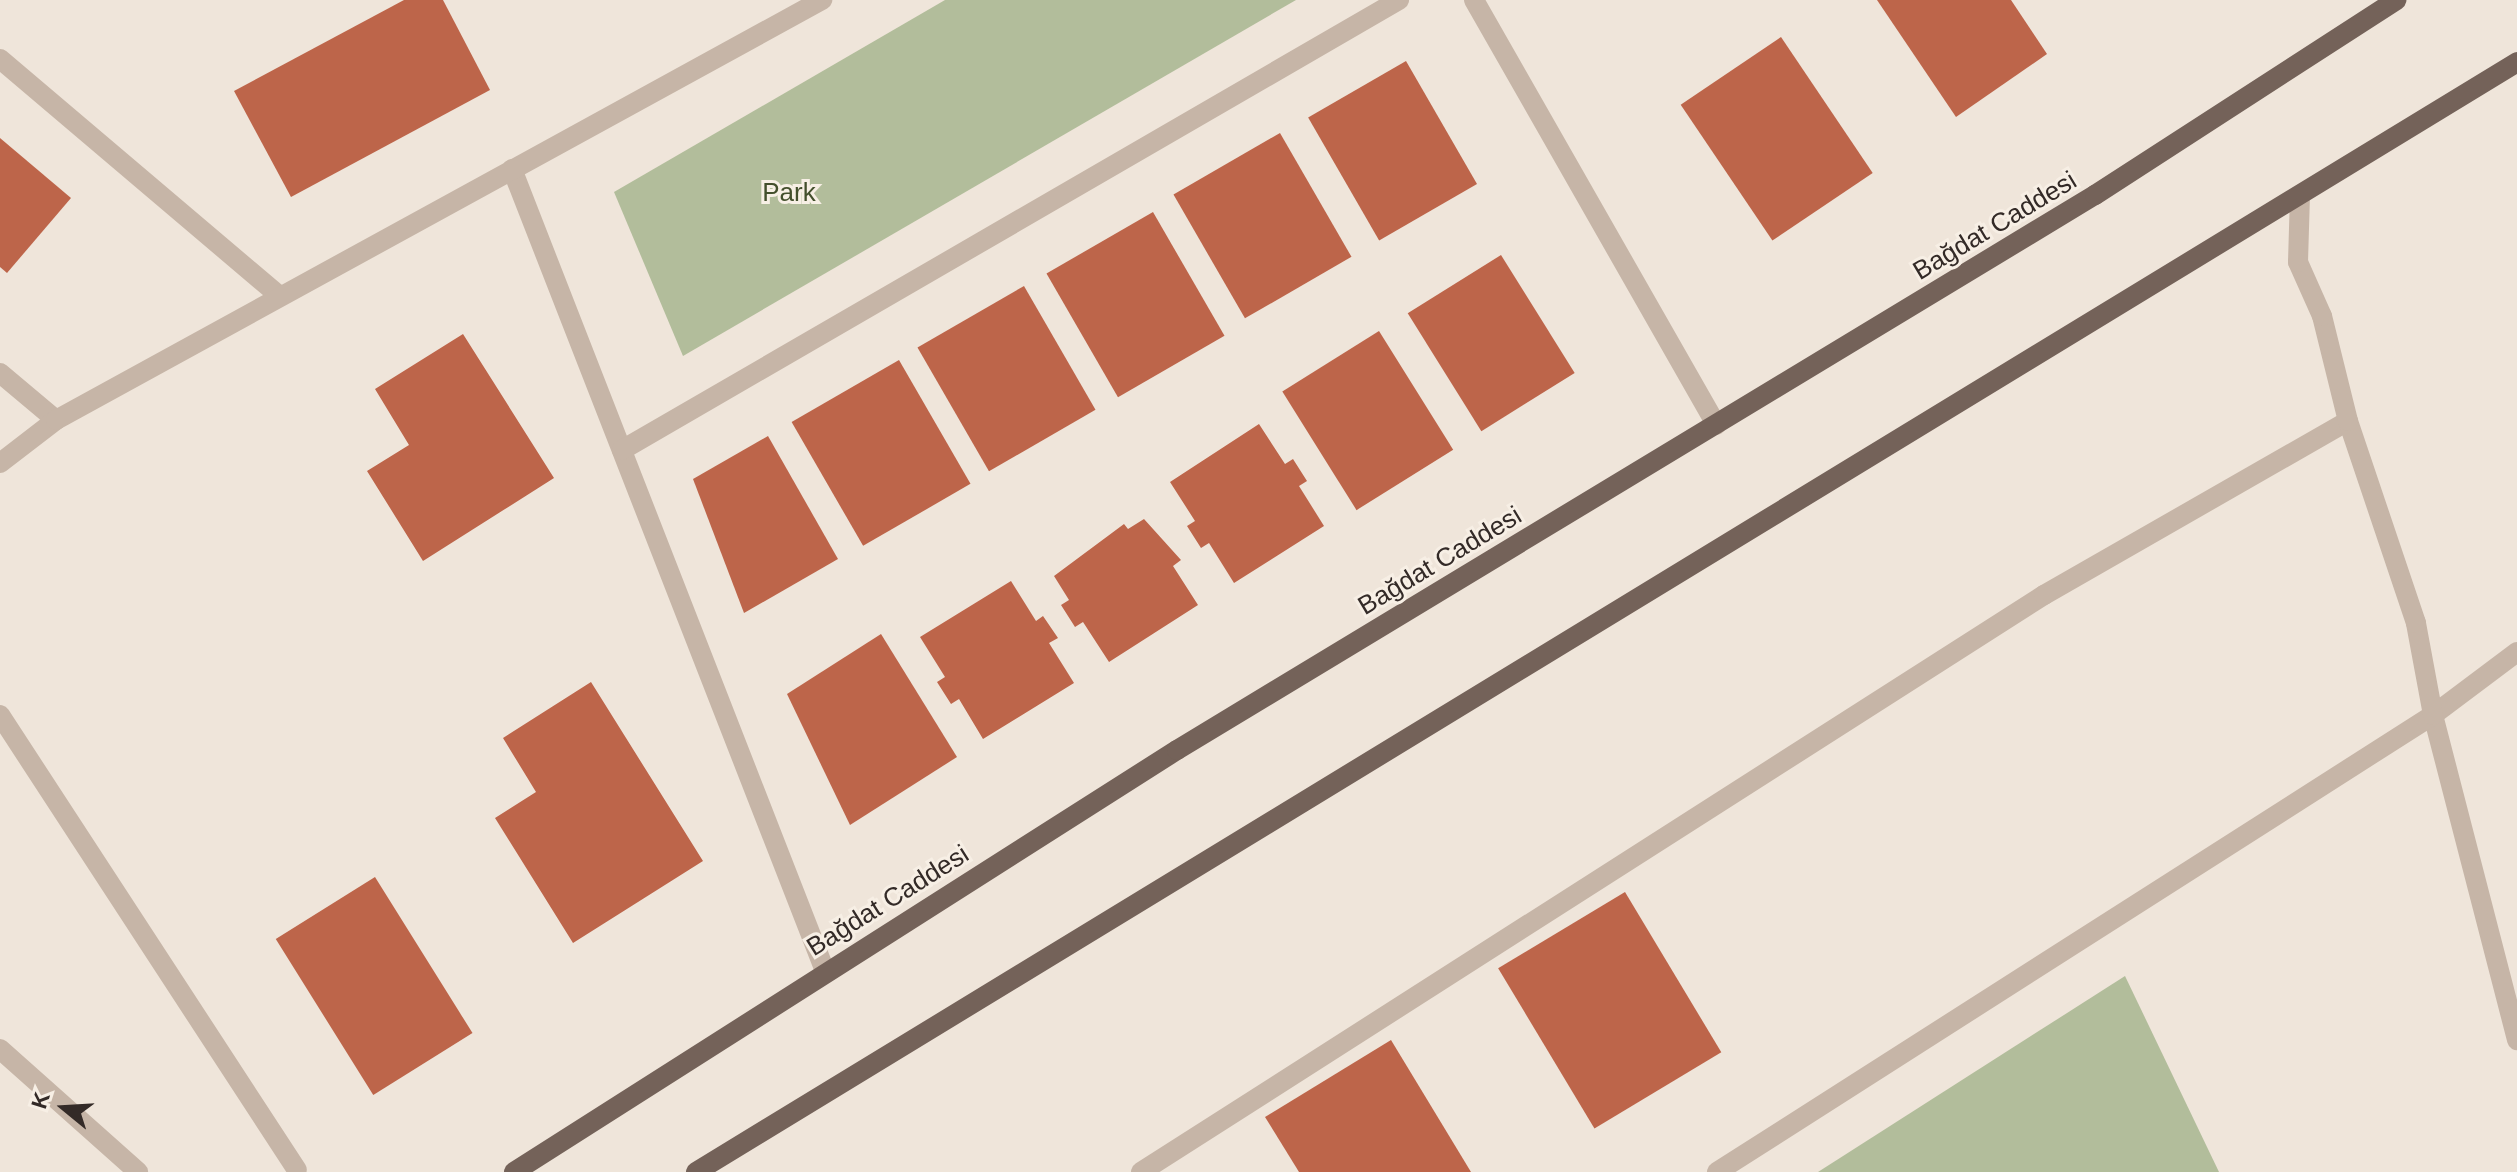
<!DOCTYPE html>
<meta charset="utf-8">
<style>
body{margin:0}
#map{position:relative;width:2517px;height:1172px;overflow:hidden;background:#efe5da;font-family:Arial,sans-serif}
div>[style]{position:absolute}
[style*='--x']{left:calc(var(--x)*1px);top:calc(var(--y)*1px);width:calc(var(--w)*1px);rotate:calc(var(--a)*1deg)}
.green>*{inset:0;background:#b2bd9b}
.building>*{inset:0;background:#bd654a;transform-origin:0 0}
.minor>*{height:20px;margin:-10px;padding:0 10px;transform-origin:10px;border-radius:10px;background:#c6b5a7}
.primary>*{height:20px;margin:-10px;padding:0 10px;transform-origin:10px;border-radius:10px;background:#746259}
span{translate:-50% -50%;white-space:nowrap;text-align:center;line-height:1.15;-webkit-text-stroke:6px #f7efe5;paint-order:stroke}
.park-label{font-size:26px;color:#434f2c}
.street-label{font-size:26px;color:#332a27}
.north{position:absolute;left:24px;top:1068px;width:80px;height:80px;-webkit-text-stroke:6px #f7efe5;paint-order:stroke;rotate:288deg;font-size:22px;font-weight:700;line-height:32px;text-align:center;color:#332a27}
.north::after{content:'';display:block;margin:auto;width:28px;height:36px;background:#332a27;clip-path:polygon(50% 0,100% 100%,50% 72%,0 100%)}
</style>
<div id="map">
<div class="green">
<i style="clip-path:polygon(945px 0,1296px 0,683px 356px,614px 192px)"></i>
<i style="clip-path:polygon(2125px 976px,2219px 1172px,1818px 1172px)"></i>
</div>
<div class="building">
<i style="clip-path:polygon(404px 0,443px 0,490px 90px,291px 197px,234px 91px)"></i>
<i style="clip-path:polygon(1877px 0,2011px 0,2047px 54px,1956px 117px)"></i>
<i style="left:1781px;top:37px;width:164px;height:121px;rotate:56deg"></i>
<i style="left:1406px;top:61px;width:142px;height:113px;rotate:60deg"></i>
<i style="left:1280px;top:133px;width:143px;height:123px;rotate:60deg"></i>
<i style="clip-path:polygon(0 138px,71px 198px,7px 273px,0 267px)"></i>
<i style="left:1153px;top:212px;width:143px;height:123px;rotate:60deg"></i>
<i style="left:1501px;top:255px;width:139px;height:110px;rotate:58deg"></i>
<i style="left:1024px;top:286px;width:143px;height:123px;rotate:60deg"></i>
<i style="left:1379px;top:331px;width:140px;height:114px;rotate:58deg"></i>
<i style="clip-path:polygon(463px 334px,554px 478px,423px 561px,367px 471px,409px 445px,375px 389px)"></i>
<i style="left:899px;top:360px;width:143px;height:124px;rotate:60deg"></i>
<i style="clip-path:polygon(1259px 424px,1285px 464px,1293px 459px,1307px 481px,1299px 486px,1324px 526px,1234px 583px,1209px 543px,1201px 548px,1187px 526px,1195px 521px,1170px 482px)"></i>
<i style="clip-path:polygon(768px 436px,838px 559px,744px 613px,693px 479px)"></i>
<i style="clip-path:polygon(1144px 519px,1181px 560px,1173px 566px,1198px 605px,1109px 662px,1083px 622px,1075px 627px,1061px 605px,1069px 600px,1054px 576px,1124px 524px,1128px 529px)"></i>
<i style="clip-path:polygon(1011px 581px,1036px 621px,1043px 616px,1058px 638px,1049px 643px,1074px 683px,983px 739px,959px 699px,951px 704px,937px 682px,945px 677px,920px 637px)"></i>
<i style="clip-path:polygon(881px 634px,957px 757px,850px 825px,787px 694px)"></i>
<i style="clip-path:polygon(591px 682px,703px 861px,573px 943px,495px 818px,536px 792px,503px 738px)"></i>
<i style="left:375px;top:877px;width:184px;height:117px;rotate:58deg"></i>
<i style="left:1625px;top:892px;width:187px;height:148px;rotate:59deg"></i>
<i style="clip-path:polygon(1391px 1040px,1471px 1172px,1299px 1172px,1265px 1117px)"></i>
</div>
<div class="minor">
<i style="--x:1474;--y:0;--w:489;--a:60.3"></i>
<i style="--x:0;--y:59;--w:366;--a:40.3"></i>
<i style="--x:512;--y:169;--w:861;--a:68.68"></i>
<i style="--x:0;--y:373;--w:73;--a:40"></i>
<i style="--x:622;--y:450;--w:898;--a:-30.08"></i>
<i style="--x:0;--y:463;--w:71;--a:-37.5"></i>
<i style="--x:56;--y:420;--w:874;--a:-28.74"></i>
<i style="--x:2517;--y:652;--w:105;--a:143.1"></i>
<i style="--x:2433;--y:715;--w:336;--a:75.5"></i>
<i style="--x:0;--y:715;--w:543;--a:56.87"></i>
<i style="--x:0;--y:1049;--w:185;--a:41.7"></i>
<i style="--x:1141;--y:1172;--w:1072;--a:-32.58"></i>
<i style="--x:2044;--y:595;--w:350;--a:-29.8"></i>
<i style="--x:1717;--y:1172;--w:849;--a:-32.55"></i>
<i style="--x:2433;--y:715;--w:94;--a:-100.5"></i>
<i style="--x:2416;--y:623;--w:213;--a:-108.6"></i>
<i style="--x:2348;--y:421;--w:108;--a:-103.9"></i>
<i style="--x:2322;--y:316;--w:59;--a:-114"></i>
<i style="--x:2298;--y:262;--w:66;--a:-88.3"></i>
</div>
<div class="primary">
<i style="--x:514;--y:1172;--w:786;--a:-32.48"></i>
<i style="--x:1177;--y:750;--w:1073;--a:-31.16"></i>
<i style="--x:2095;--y:195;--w:359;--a:-32.9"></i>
<i style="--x:696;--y:1172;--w:2133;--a:-31.36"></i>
</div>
<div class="park-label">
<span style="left:789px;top:193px">Park</span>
</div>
<div class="street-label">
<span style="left:1995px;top:226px;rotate:-31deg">Bağdat Caddesi</span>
<span style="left:1440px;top:561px;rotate:-31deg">Bağdat Caddesi</span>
<span style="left:888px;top:901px;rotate:-32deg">Bağdat Caddesi</span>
</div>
<div class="north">K</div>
</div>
